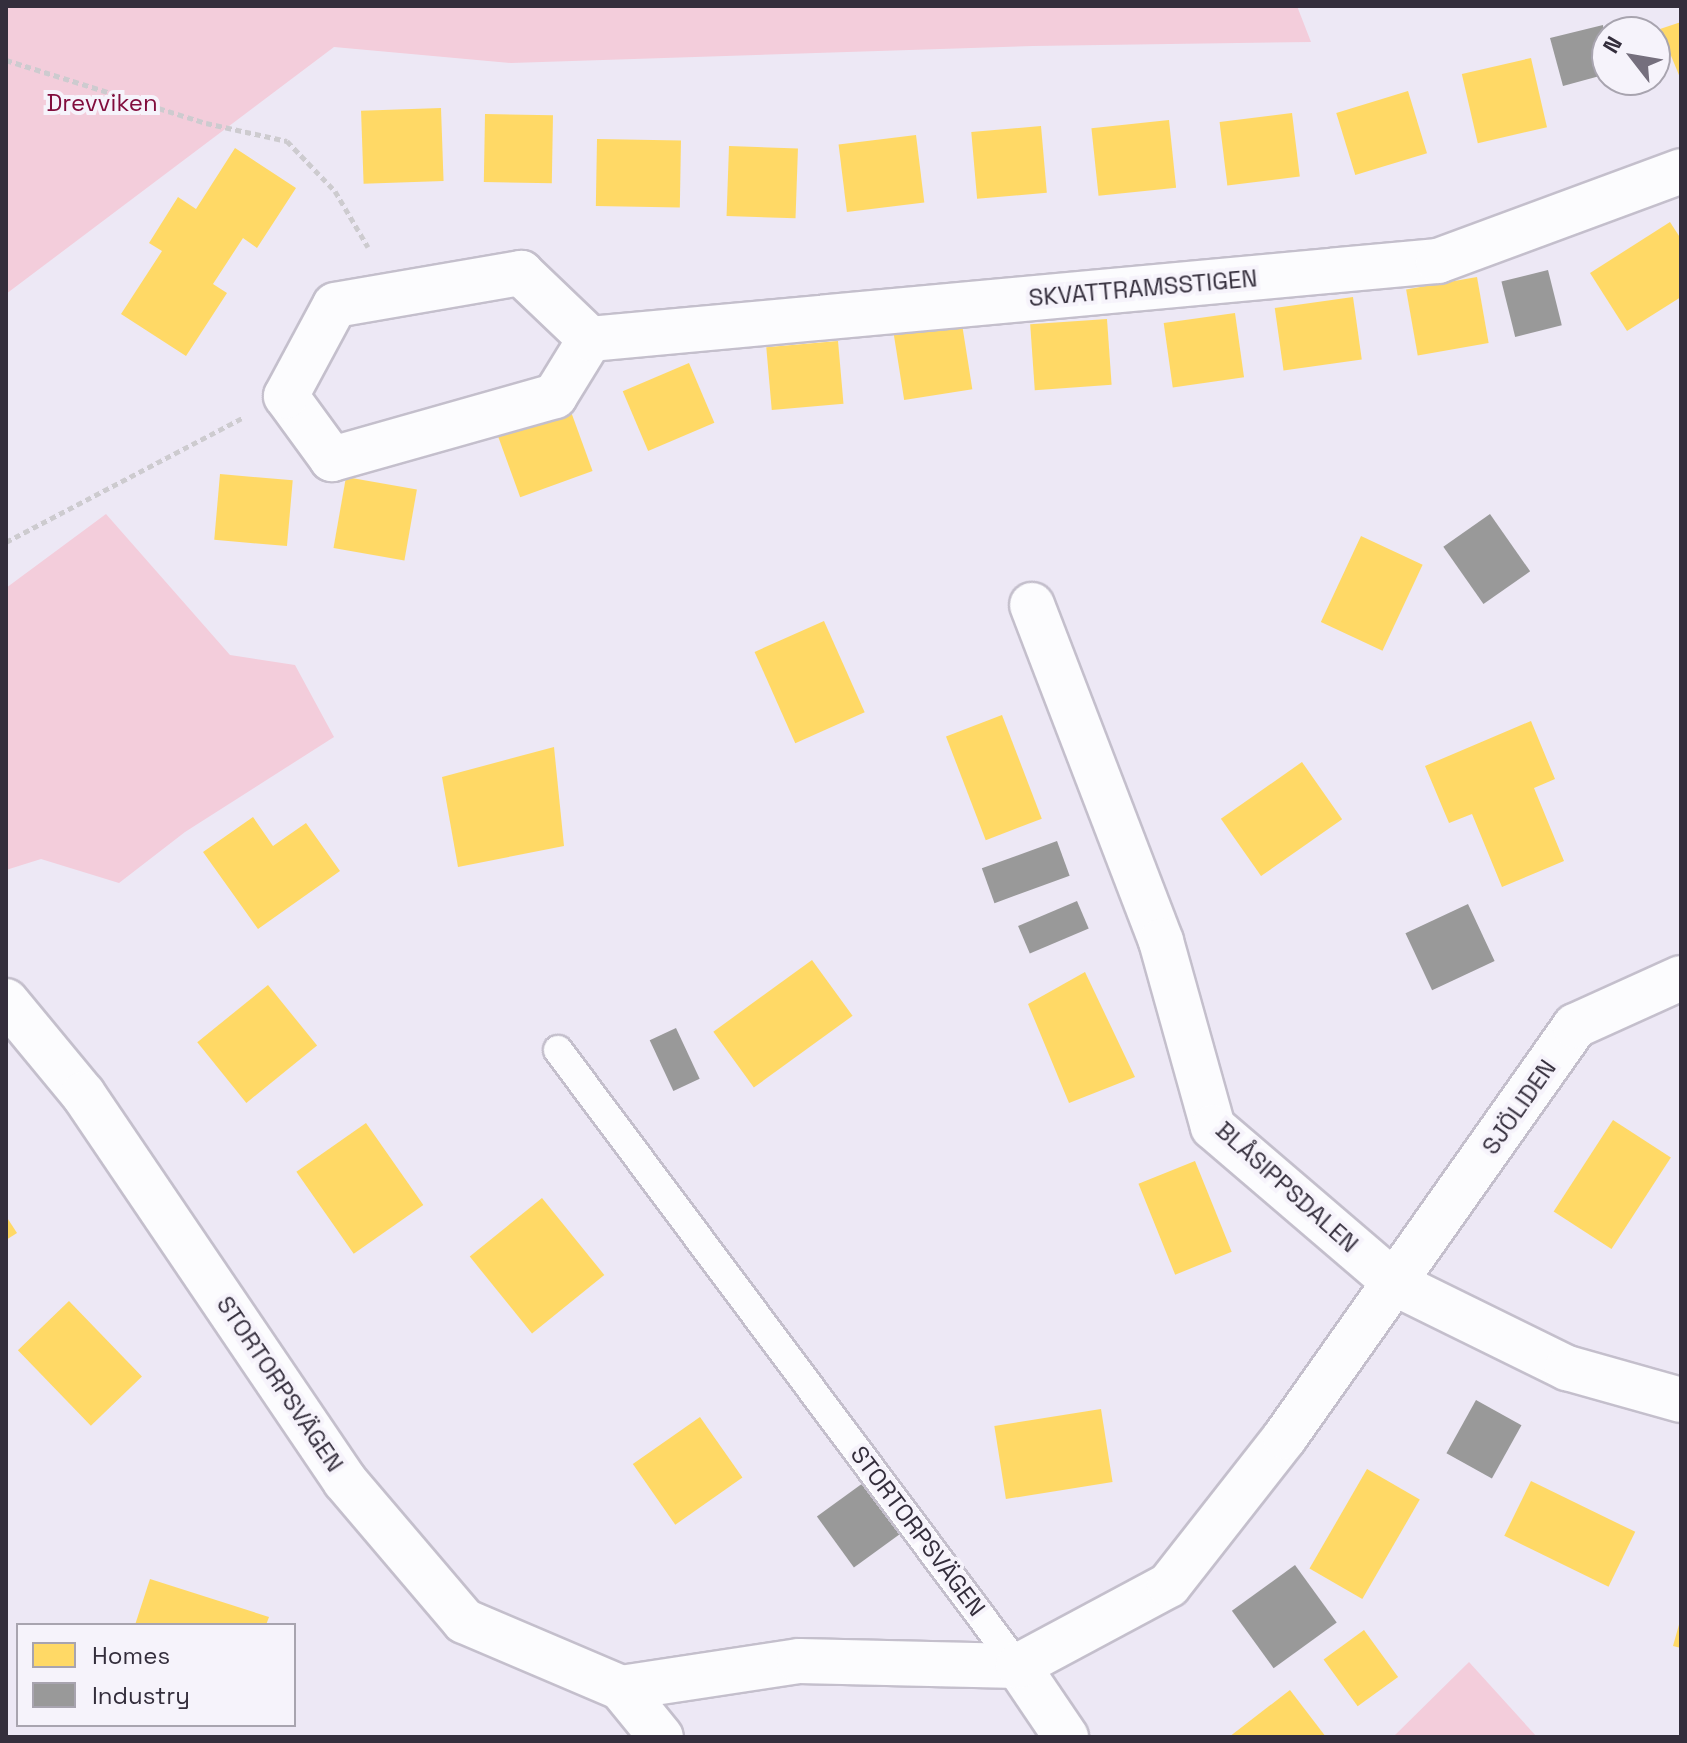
<!DOCTYPE html>
<meta charset="utf-8">
<style>
body{margin:0}
#map{position:relative;width:1687px;height:1743px;overflow:hidden;background:#ede8f5;font-family:"Space Grotesk",sans-serif}
div>[style]{position:absolute}
[style*='--x']{left:calc(var(--x)*1px);top:calc(var(--y)*1px);width:calc(var(--w)*1px);rotate:calc(var(--a)*1deg)}
.green>*{inset:0;background:#f3cddb}
.homes>*{inset:0;background:#ffd966;transform-origin:0 0}
.industry>*{inset:0;background:#999;transform-origin:0 0}
.path>*{height:5px;margin-top:-2.5px;transform-origin:0;background:repeating-linear-gradient(90deg,#cdcbcf 0 6px,transparent 0 10px)}
.roads{filter:drop-shadow(2px 0 #c4bfcc) drop-shadow(-2px 0 #c4bfcc) drop-shadow(0 2px #c4bfcc) drop-shadow(0 -2px #c4bfcc)}
.service>*{height:28px;margin:-14px;padding:0 14px;transform-origin:14px;border-radius:14px;background:#fcfcfe}
.minor>*{height:44px;margin:-22px;padding:0 22px;transform-origin:22px;border-radius:22px;background:#fcfcfe}
span{translate:-50% -50%;white-space:nowrap;text-align:center;line-height:1.15;-webkit-text-stroke:8px #f6f3fb;paint-order:stroke}
.park-label{font-size:24px;color:#810d3d}
.street-label{font-size:24px;color:#342e3c}
.frame{position:absolute;inset:0;border:8px solid #342e3c;pointer-events:none}
.legend{position:absolute;left:16px;top:1623px;width:280px;height:104px;box-sizing:border-box;background:#f6f3fb;border:2px solid #a8a4af;margin:0;padding:10px 14px;list-style:none;font-size:24px;color:#342e3c}
.legend li{display:flex;align-items:center;gap:16px;height:40px}
.legend b{width:40px;border:2px solid #a8a4af}
.north{position:absolute;left:1591px;top:16px;width:80px;height:80px;box-sizing:border-box;background:#f6f3fb;border:2px solid #a8a4af;border-radius:50%;rotate:301deg;font-size:22px;font-weight:700;line-height:32px;text-align:center;color:#342e3c}
.north::after{content:'';display:block;margin:auto;width:28px;height:36px;background:#756f7d;clip-path:polygon(50% 0,100% 100%,50% 72%,0 100%)}
</style>
<div id="map">
<div class="green">
<i style="clip-path:polygon(6px 6px,1297px 6px,1311px 42px,1033px 46px,511px 63px,334px 47px,6px 294px)"></i>
<i style="clip-path:polygon(106px 514px,230px 655px,295px 665px,334px 737px,185px 832px,119px 883px,41px 859px,6px 870px,6px 588px)"></i>
<i style="clip-path:polygon(1469px 1662px,1537px 1737px,1393px 1737px)"></i>
</div>
<div class="homes">
<i style="clip-path:polygon(1681px 22px,1681px 80px,1660px 29px)"></i>
<i style="left:1531px;top:58px;width:71px;height:71px;rotate:77deg"></i>
<i style="left:1408px;top:91px;width:65px;height:75px;rotate:73deg"></i>
<i style="left:441px;top:108px;width:73px;height:80px;rotate:88deg"></i>
<i style="left:1292px;top:113px;width:64px;height:73px;rotate:83deg"></i>
<i style="left:485px;top:114px;width:68px;height:68px;rotate:1deg"></i>
<i style="left:1169px;top:120px;width:68px;height:78px;rotate:84deg"></i>
<i style="left:1041px;top:126px;width:67px;height:70px;rotate:85deg"></i>
<i style="left:916px;top:135px;width:68px;height:78px;rotate:83deg"></i>
<i style="left:597px;top:139px;width:84px;height:67px;rotate:1deg"></i>
<i style="left:729px;top:146px;width:69px;height:70px;rotate:2deg"></i>
<i style="clip-path:polygon(235px 148px,296px 188px,257px 248px,243px 238px,213px 284px,227px 293px,186px 356px,121px 314px,162px 251px,149px 243px,178px 197px,196px 209px)"></i>
<i style="clip-path:polygon(1670px 222px,1681px 239px,1681px 297px,1627px 331px,1590px 273px)"></i>
<i style="left:1477px;top:277px;width:67px;height:72px;rotate:80deg"></i>
<i style="left:1353px;top:297px;width:63px;height:79px;rotate:82deg"></i>
<i style="left:1235px;top:313px;width:65px;height:72px;rotate:82deg"></i>
<i style="left:1107px;top:319px;width:66px;height:77px;rotate:86deg"></i>
<i style="left:962px;top:324px;width:66px;height:69px;rotate:81deg"></i>
<i style="left:838px;top:341px;width:63px;height:72px;rotate:85deg"></i>
<i style="left:689px;top:363px;width:65px;height:72px;rotate:67deg"></i>
<i style="left:570px;top:409px;width:66px;height:77px;rotate:70deg"></i>
<i style="left:220px;top:474px;width:73px;height:66px;rotate:5deg"></i>
<i style="left:346px;top:477px;width:72px;height:72px;rotate:10deg"></i>
<i style="left:1361px;top:536px;width:68px;height:95px;rotate:25deg"></i>
<i style="left:824px;top:621px;width:100px;height:76px;rotate:66deg"></i>
<i style="left:1002px;top:715px;width:111px;height:60px;rotate:69deg"></i>
<i style="clip-path:polygon(1531px 721px,1555px 779px,1534px 788px,1564px 861px,1502px 887px,1472px 814px,1449px 823px,1425px 766px)"></i>
<i style="clip-path:polygon(554px 747px,564px 846px,458px 867px,442px 777px)"></i>
<i style="left:1302px;top:762px;width:70px;height:99px;rotate:55deg"></i>
<i style="clip-path:polygon(253px 817px,273px 846px,306px 823px,340px 871px,258px 929px,203px 852px)"></i>
<i style="left:812px;top:960px;width:69px;height:122px;rotate:54deg"></i>
<i style="clip-path:polygon(1085px 972px,1135px 1077px,1069px 1103px,1028px 1004px)"></i>
<i style="left:268px;top:985px;width:78px;height:91px;rotate:51deg"></i>
<i style="left:1613px;top:1120px;width:69px;height:109px;rotate:33deg"></i>
<i style="left:366px;top:1123px;width:100px;height:85px;rotate:55deg"></i>
<i style="left:1195px;top:1161px;width:98px;height:61px;rotate:68deg"></i>
<i style="left:542px;top:1198px;width:99px;height:93px;rotate:51deg"></i>
<i style="clip-path:polygon(6px 1216px,17px 1233px,6px 1240px)"></i>
<i style="left:69px;top:1301px;width:105px;height:71px;rotate:46deg"></i>
<i style="left:1101px;top:1409px;width:74px;height:108px;rotate:81deg"></i>
<i style="left:700px;top:1417px;width:74px;height:82px;rotate:55deg"></i>
<i style="left:1367px;top:1469px;width:61px;height:115px;rotate:30deg"></i>
<i style="left:1531px;top:1481px;width:116px;height:61px;rotate:26deg"></i>
<i style="clip-path:polygon(150px 1579px,269px 1617px,266px 1625px,135px 1625px)"></i>
<i style="clip-path:polygon(1680px 1621px,1681px 1621px,1681px 1648px,1673px 1646px)"></i>
<i style="left:1364px;top:1630px;width:58px;height:50px;rotate:54deg"></i>
<i style="clip-path:polygon(1290px 1690px,1326px 1737px,1229px 1737px)"></i>
</div>
<div class="industry">
<i style="clip-path:polygon(1603px 25px,1607px 74px,1563px 86px,1550px 38px)"></i>
<i style="left:1548px;top:270px;width:57px;height:48px;rotate:76deg"></i>
<i style="left:1490px;top:514px;width:70px;height:57px;rotate:55deg"></i>
<i style="left:1057px;top:841px;width:37px;height:80px;rotate:70deg"></i>
<i style="left:1077px;top:901px;width:30px;height:64px;rotate:67deg"></i>
<i style="left:1468px;top:904px;width:63px;height:69px;rotate:65deg"></i>
<i style="left:676px;top:1028px;width:56px;height:29px;rotate:65deg"></i>
<i style="left:1476px;top:1400px;width:52px;height:61px;rotate:29deg"></i>
<i style="left:863px;top:1483px;width:63px;height:57px;rotate:54deg"></i>
<i style="left:1295px;top:1565px;width:71px;height:78px;rotate:54deg"></i>
</div>
<div class="path">
<i style="--x:6;--y:60;--w:210;--a:17.5"></i>
<i style="--x:206;--y:123;--w:83;--a:12.5"></i>
<i style="--x:287;--y:141;--w:69;--a:46.2"></i>
<i style="--x:335;--y:191;--w:65;--a:59.5"></i>
<i style="--x:6;--y:542;--w:267;--a:-27.7"></i>
</div>
<div class="roads">
<div class="service">
<i style="--x:558;--y:1050;--w:769;--a:53.25"></i>
</div>
<div class="minor">
<i style="--x:590;--y:339;--w:67;--a:121.6"></i>
<i style="--x:555;--y:396;--w:232;--a:164.2"></i>
<i style="--x:332;--y:459;--w:78;--a:-126.1"></i>
<i style="--x:286;--y:396;--w:103;--a:-61.7"></i>
<i style="--x:335;--y:305;--w:189;--a:-9.8"></i>
<i style="--x:521;--y:273;--w:95;--a:43.7"></i>
<i style="--x:590;--y:339;--w:852;--a:-5.26"></i>
<i style="--x:1438;--y:261;--w:259;--a:-20.3"></i>
<i style="--x:1032;--y:605;--w:360;--a:69"></i>
<i style="--x:1161;--y:941;--w:193;--a:74.4"></i>
<i style="--x:1213;--y:1127;--w:241;--a:40.6"></i>
<i style="--x:1396;--y:1284;--w:191;--a:26.2"></i>
<i style="--x:1567;--y:1368;--w:118;--a:15.7"></i>
<i style="--x:6;--y:1001;--w:121;--a:50.4"></i>
<i style="--x:83;--y:1094;--w:467;--a:55.9"></i>
<i style="--x:345;--y:1481;--w:184;--a:49.6"></i>
<i style="--x:464;--y:1621;--w:171;--a:23.1"></i>
<i style="--x:621;--y:1688;--w:63;--a:50.8"></i>
<i style="--x:1018;--y:1666;--w:86;--a:55.9"></i>
<i style="--x:621;--y:1688;--w:180;--a:-8.6"></i>
<i style="--x:799;--y:1661;--w:219;--a:1.3"></i>
<i style="--x:1018;--y:1666;--w:171;--a:-28.2"></i>
<i style="--x:1169;--y:1585;--w:188;--a:-51.9"></i>
<i style="--x:1285;--y:1437;--w:503;--a:-54.79"></i>
<i style="--x:1575;--y:1026;--w:116;--a:-24.4"></i>
</div>
</div>
<div class="park-label">
<span style="left:102px;top:103px">Drevviken</span>
</div>
<div class="street-label">
<span style="left:1143px;top:288px;rotate:-5deg">SKVATTRAMSSTIGEN</span>
<span style="left:1519px;top:1107px;rotate:-55deg">SJÖLIDEN</span>
<span style="left:1287px;top:1187px;rotate:42deg">BLÅSIPPSDALEN</span>
<span style="left:280px;top:1384px;rotate:56deg">STORTORPSVÄGEN</span>
<span style="left:918px;top:1531px;rotate:53deg">STORTORPSVÄGEN</span>
</div>
<div class="frame"></div>
<ul class="legend">
<li><b style="height:22px;background:#ffd966"></b>Homes</li>
<li><b style="height:22px;background:#999"></b>Industry</li>
</ul>
<div class="north">N</div>
</div>
